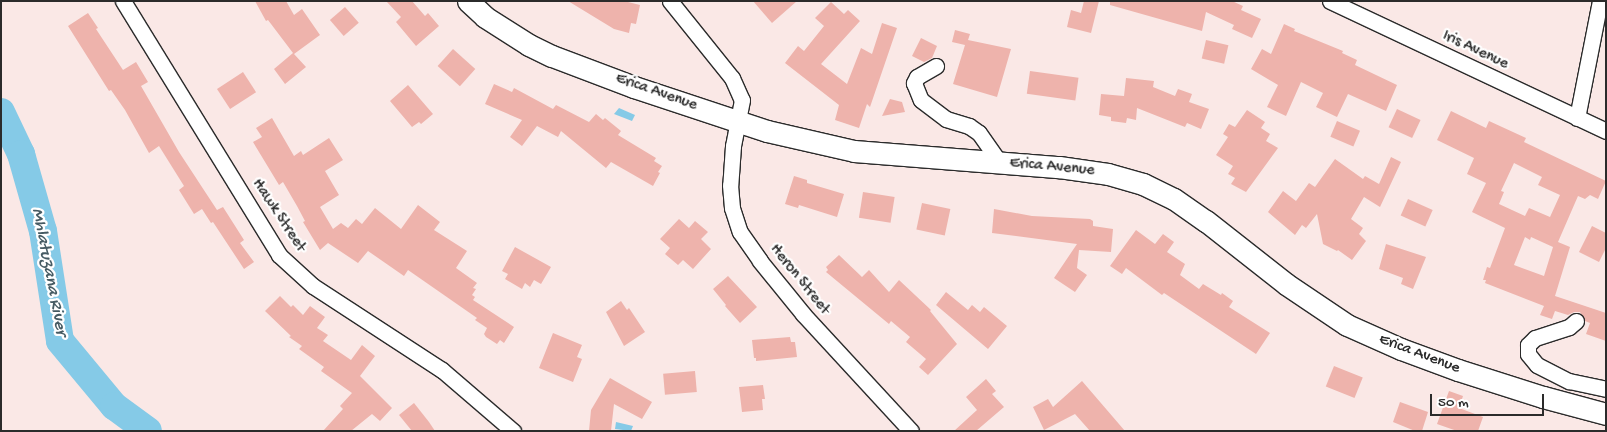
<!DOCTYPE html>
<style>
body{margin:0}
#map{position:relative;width:1607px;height:432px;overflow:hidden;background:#fae8e6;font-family:"Gochi Hand",sans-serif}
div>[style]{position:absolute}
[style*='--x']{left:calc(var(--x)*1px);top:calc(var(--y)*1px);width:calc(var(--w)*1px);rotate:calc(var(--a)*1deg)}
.water>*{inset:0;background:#85cae7}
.river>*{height:28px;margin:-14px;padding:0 14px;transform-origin:14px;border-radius:14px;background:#85cae7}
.building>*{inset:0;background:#eeb3ac;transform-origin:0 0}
.roads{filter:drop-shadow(1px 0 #2b2b2b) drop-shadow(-1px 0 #2b2b2b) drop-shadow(0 1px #2b2b2b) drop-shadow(0 -1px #2b2b2b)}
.street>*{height:15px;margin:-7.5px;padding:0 7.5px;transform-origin:7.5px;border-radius:7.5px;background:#fff}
.secondary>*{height:21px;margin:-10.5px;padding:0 10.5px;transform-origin:10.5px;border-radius:10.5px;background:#fff}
span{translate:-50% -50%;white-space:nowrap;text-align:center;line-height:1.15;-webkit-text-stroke:4.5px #fff;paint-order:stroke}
.street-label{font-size:16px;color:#2b2b2b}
.water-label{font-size:18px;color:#465b63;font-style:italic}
.frame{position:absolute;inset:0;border:2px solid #2b2b2b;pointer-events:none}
.scale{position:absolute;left:1430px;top:394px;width:114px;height:22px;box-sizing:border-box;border:2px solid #2b2b2b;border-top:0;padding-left:6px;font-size:15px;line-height:18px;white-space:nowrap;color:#2b2b2b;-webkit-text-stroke:4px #fff;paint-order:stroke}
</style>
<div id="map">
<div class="water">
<i style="clip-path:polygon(619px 108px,635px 115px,632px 121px,614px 114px)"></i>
<i style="clip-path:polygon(616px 422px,633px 426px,631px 431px,615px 429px)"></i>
</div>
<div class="river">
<i style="--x:1;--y:112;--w:47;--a:64.5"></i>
<i style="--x:21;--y:154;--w:80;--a:74.1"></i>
<i style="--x:43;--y:231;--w:111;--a:81.2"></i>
<i style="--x:60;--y:341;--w:85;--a:50.3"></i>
<i style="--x:114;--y:406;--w:42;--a:36.3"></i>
</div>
<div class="building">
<i style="clip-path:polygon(255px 1px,286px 1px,294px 15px,302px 9px,320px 35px,294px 54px,306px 67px,285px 84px,274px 69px,293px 53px,268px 20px,266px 21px)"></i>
<i style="clip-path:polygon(386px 1px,412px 1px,425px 16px,428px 13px,439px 26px,416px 46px,396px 22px,401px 17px)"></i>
<i style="clip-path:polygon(568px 1px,624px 1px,640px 5px,636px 24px,631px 23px,629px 33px,614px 29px)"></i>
<i style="clip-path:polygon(753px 1px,797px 1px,772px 23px)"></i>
<i style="clip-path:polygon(1084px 1px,1099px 1px,1091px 33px,1067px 27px,1071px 10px,1081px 13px)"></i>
<i style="clip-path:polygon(1110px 1px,1232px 1px,1243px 6px,1241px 10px,1261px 19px,1252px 38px,1232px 29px,1234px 25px,1206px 12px,1202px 31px,1110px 5px)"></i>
<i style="clip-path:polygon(831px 2px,844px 14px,848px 10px,860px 21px,821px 64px,847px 84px,861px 48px,872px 54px,882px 23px,897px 28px,870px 107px,867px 104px,859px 128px,835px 120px,839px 105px,785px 63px,798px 46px,804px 51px,824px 26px,815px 18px)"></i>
<i style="left:345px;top:7px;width:21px;height:20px;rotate:49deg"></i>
<i style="clip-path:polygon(88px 13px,98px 28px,96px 29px,123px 70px,136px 62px,148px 82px,141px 86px,179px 152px,217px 210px,223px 207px,244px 240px,240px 243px,254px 262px,244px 269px,213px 222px,211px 223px,202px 209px,194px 214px,179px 190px,184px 186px,159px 146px,149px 153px,125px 110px,111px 90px,109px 91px,68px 26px)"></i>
<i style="clip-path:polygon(1284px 24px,1295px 29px,1294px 31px,1343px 51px,1342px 53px,1357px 60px,1355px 65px,1397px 85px,1386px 111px,1348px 94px,1337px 117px,1316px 107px,1323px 93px,1301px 82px,1286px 116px,1267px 107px,1278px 85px,1251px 69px,1262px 49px,1271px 54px)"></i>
<i style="clip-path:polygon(955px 30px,970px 34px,968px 40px,1011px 49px,997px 97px,953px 84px,965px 45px,952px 42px)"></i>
<i style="clip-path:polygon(921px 38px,937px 46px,932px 58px,924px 62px,912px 56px)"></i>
<i style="left:1206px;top:40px;width:23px;height:19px;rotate:13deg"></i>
<i style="left:453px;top:49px;width:30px;height:23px;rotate:42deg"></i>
<i style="left:1030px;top:71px;width:49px;height:23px;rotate:8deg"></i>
<i style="left:243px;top:72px;width:24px;height:31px;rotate:57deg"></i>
<i style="clip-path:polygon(1126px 78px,1154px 81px,1153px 87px,1175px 96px,1178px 89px,1192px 94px,1189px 102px,1209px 109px,1201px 129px,1187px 123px,1185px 127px,1137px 108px,1136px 120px,1127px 118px,1126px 123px,1111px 121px,1111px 117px,1099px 115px,1101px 94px,1124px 96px)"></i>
<i style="clip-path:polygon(494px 84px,512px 92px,514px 88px,553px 109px,556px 105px,589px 122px,596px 114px,603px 120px,605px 118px,621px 131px,618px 135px,656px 158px,654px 161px,662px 166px,658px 172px,660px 173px,653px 186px,611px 162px,606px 168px,561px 131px,558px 137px,537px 126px,522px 146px,510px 137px,522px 120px,485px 104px)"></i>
<i style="clip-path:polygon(408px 85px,433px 114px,421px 124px,419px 122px,412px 127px,390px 101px)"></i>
<i style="clip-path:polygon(890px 99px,902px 102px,905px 112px,882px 116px)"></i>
<i style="left:1397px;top:109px;width:26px;height:20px;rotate:25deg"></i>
<i style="clip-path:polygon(1247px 110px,1265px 122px,1261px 128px,1270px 134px,1266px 141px,1278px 148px,1246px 192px,1231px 184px,1235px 178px,1228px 174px,1233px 166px,1216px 155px,1228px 137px,1223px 134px,1229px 124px,1235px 127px)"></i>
<i style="clip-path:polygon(evenodd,1451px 111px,1486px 128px,1489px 121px,1526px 138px,1524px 142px,1606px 181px,1598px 199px,1590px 195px,1585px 199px,1578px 196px,1558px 242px,1570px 247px,1555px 296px,1606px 313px,1606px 341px,1586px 334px,1590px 323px,1585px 321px,1580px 312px,1574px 312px,1568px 315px,1555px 311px,1552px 319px,1540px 315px,1544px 306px,1485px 283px,1486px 280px,1483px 280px,1487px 267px,1490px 268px,1505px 228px,1472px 212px,1486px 183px,1467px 174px,1474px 158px,1437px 140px,1451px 111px,1514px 163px,1542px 177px,1538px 185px,1560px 195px,1550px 217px,1529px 208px,1525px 216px,1499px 204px,1504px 192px,1501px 191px,1514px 163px,1451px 111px,1525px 237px,1530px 240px,1531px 237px,1553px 247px,1544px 276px,1514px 265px,1525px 237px)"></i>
<i style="clip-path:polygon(272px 118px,294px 156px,301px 151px,303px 155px,329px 138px,343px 160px,325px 171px,339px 195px,320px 207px,333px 229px,341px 223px,348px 228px,356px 219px,362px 224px,375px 208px,401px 229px,418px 205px,440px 222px,434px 230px,467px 251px,456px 268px,477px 283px,473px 288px,476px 289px,472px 295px,475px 297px,473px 300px,514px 327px,504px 343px,500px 340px,497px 344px,486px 337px,484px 334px,487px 328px,475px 320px,477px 318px,408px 270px,404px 276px,368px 251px,358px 263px,328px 243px,320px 250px,303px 222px,305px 221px,297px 206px,283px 182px,279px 185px,253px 142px,262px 137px,256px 128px)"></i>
<i style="left:1337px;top:121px;width:25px;height:17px;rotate:23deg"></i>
<i style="clip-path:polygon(1391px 157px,1401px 162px,1380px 207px,1364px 197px,1351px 219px,1363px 228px,1359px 234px,1366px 241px,1352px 260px,1338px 250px,1337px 251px,1323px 244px,1317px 214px,1306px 228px,1302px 225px,1295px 235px,1268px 212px,1283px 191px,1296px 201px,1309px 183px,1315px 187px,1335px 159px,1363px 179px,1365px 176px,1379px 184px)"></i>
<i style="clip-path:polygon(794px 176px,807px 180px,807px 183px,844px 194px,837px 217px,799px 205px,798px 208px,785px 204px)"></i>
<i style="left:863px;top:192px;width:32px;height:26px;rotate:9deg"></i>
<i style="left:1408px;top:199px;width:27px;height:18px;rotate:24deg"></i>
<i style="left:922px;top:203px;width:29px;height:27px;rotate:12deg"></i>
<i style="clip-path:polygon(994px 209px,1032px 216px,1090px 219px,1093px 221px,1093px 226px,1113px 229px,1111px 252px,1079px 250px,1077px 268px,1087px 275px,1075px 292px,1054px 278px,1077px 244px,992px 233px)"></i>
<i style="clip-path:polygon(679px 219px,689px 228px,695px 221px,708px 232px,701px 239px,711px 249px,693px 269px,683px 260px,678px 265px,665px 254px,670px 248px,660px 239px)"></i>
<i style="clip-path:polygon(1592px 226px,1606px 233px,1606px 248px,1599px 262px,1579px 252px)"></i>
<i style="clip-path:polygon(1136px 230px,1155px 244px,1163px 234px,1174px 242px,1167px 252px,1185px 264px,1180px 275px,1199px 289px,1203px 284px,1221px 295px,1222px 293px,1233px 301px,1229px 307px,1270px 333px,1256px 354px,1164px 293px,1162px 295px,1126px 268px,1122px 274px,1110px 266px)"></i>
<i style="clip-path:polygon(1386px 244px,1426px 257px,1413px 289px,1401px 284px,1403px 278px,1379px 269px)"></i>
<i style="clip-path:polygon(515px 247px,551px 267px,541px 284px,534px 280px,530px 287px,525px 283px,522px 289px,505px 279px,508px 274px,502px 271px)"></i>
<i style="clip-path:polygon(839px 255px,862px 277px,869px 270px,889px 292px,899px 280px,931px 310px,930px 311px,957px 344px,928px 375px,919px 367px,926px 359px,906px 342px,910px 337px,891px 321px,889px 324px,826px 272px,828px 270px,826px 267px)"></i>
<i style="clip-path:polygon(728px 276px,757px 307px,740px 323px,725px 306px,726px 305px,713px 289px)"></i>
<i style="clip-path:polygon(946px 292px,968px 310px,972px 305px,980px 312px,984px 307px,1007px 326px,988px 349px,936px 305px)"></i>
<i style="clip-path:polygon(280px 296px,291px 307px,293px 305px,303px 315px,310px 306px,325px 317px,317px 328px,328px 335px,323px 341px,351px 360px,362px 345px,375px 356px,360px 376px,392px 408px,380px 421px,372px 414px,351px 431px,323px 431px,343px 409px,340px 406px,352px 393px,321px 371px,324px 367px,299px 349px,302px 346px,289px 337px,291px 336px,265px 311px)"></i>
<i style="clip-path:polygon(621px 301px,627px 310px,629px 308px,645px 332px,624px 346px,606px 312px)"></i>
<i style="clip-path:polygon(553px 333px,582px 345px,577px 357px,582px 359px,573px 382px,539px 368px)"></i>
<i style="clip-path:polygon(790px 337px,791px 342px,795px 342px,797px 357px,756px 361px,756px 358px,754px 358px,752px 340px)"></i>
<i style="left:1334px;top:366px;width:31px;height:22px;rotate:22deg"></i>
<i style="left:695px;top:371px;width:21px;height:32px;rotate:85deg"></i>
<i style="clip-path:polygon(610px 378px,652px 402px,642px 419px,614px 404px,611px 431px,589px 431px,591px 410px)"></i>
<i style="clip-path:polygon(986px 379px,996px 391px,992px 394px,1004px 407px,976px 431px,954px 431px,977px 410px,966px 397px)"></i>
<i style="clip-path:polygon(1082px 381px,1125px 431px,1090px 431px,1075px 414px,1044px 430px,1033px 407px,1048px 399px,1053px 407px)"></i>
<i style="clip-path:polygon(763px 385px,765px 399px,762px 399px,763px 410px,742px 412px,739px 387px)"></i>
<i style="clip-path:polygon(1449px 391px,1463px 396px,1459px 408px,1483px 417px,1478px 431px,1457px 431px,1437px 424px)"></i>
<i style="clip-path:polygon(1400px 402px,1428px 412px,1422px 431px,1415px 431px,1393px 422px)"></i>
<i style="clip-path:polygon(414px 403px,429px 422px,435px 431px,412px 431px,399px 415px)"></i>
</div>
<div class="roads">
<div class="street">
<i style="--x:123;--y:1;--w:298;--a:58.4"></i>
<i style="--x:279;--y:255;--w:46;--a:42.4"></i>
<i style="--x:313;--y:286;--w:154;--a:33.1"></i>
<i style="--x:442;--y:370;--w:94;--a:40.7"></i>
<i style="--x:670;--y:1;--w:99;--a:51.2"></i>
<i style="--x:732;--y:78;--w:24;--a:66"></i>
<i style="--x:742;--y:100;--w:47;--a:101.1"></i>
<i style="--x:733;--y:146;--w:39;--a:94"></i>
<i style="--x:730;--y:185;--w:23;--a:85"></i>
<i style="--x:732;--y:208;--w:25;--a:72"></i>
<i style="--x:740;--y:232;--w:35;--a:55"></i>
<i style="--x:760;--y:261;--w:68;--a:50.9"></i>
<i style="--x:803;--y:314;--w:159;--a:47.3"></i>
<i style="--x:1330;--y:1;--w:305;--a:25.2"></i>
<i style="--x:936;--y:66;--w:22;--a:150"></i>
<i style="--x:917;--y:77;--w:7;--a:117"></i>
<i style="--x:914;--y:83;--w:18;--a:68"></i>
<i style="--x:921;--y:100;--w:31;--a:37"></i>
<i style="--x:946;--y:119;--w:24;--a:17"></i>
<i style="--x:969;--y:126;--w:12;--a:35"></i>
<i style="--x:979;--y:133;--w:37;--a:55"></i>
<i style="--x:1577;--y:118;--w:119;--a:-78.9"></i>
<i style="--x:1576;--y:321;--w:9;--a:139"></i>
<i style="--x:1569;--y:327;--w:36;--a:162"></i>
<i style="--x:1535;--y:338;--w:10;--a:135"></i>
<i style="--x:1528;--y:345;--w:9;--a:90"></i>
<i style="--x:1528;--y:354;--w:14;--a:51"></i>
<i style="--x:1537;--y:365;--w:36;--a:27"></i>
<i style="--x:1569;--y:381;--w:38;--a:12"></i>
</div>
<div class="secondary">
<i style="--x:468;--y:1;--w:23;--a:43"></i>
<i style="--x:485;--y:17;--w:52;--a:32.5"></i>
<i style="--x:529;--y:45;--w:25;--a:26"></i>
<i style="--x:552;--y:56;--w:88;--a:20.7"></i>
<i style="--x:634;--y:87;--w:140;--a:18.3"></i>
<i style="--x:767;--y:131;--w:89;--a:12.9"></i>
<i style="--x:854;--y:151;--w:206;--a:4.5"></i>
<i style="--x:1059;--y:167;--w:49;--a:8.1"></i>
<i style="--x:1108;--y:174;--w:36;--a:16"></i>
<i style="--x:1143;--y:184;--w:34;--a:26"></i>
<i style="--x:1174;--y:199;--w:39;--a:35"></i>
<i style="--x:1206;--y:221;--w:102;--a:38.2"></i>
<i style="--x:1286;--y:284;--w:73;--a:33.9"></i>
<i style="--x:1347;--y:325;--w:59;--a:24"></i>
<i style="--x:1401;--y:349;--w:61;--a:20.2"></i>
<i style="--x:1458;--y:370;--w:89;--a:17.6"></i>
<i style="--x:1543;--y:397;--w:65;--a:15.1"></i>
</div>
</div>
<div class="street-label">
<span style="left:1475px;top:51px;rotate:25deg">Iris Avenue</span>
<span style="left:656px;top:93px;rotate:19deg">Erica Avenue</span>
<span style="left:1052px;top:168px;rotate:5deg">Erica Avenue</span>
<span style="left:278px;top:216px;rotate:56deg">Hawk Street</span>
<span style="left:799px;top:280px;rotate:51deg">Heron Street</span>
<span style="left:1419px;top:355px;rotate:21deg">Erica Avenue</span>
</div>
<div class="water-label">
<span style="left:48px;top:272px;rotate:79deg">Mhlatuzana River</span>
</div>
<div class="frame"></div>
<div class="scale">50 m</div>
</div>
